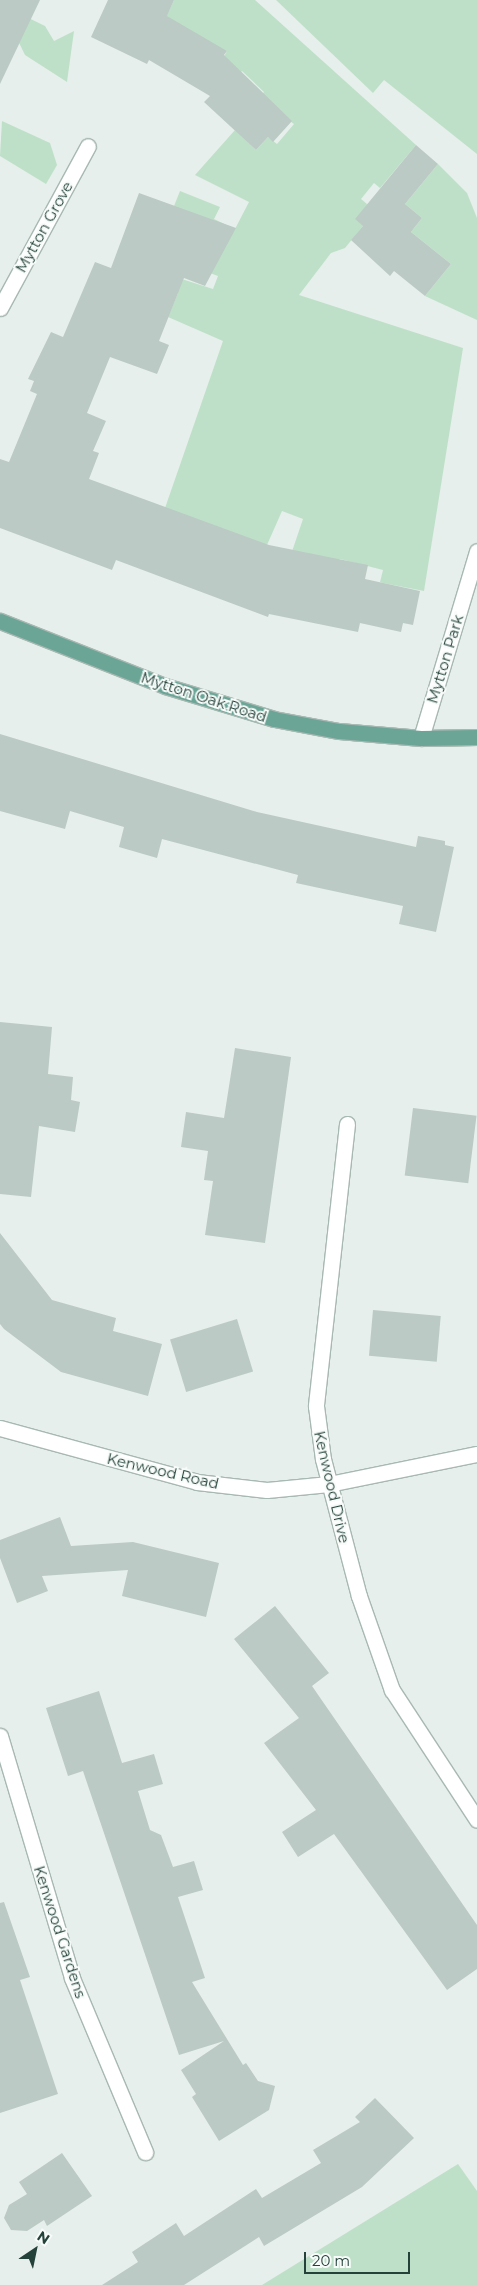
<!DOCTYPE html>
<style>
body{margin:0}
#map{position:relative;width:477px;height:2285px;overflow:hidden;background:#e6efeb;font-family:Montserrat,sans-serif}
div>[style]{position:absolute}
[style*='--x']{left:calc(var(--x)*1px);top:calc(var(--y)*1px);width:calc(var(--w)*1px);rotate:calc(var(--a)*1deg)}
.green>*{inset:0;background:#bfe0c8}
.building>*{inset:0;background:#bbcac4;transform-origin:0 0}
.roads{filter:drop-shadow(1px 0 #a8b8b2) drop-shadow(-1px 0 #a8b8b2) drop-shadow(0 1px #a8b8b2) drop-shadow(0 -1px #a8b8b2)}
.minor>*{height:15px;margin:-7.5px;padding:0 7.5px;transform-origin:7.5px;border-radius:7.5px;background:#fff}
.major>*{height:15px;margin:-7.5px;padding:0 7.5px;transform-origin:7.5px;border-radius:7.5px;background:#6aa596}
span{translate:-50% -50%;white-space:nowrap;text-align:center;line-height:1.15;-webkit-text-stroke:4px #f7fbf9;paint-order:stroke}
.street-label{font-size:15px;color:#24423a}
.north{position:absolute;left:10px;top:2225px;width:50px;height:50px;-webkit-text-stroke:4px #f7fbf9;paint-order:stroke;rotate:34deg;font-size:14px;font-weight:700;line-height:20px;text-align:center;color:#24423a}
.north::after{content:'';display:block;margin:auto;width:18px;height:22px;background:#24423a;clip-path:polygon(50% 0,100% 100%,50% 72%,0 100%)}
.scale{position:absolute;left:304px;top:2252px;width:106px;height:22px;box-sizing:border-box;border:2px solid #24423a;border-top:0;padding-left:6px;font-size:15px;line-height:18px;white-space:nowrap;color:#24423a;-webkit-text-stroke:4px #f7fbf9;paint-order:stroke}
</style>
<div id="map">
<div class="green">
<i style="clip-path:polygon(174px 0,255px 0,416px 145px,380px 188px,374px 183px,361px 199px,367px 204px,363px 226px,345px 248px,331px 253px,299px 295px,463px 348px,424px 591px,383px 583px,380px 582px,383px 570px,340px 559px,285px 572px,303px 519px,282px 511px,267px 545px,165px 508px,223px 341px,168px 317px,178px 293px,161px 286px,166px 274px,213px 289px,218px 276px,191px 266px,172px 211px,180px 191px,220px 207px,214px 219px,235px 229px,249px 202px,195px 175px,235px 130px,256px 150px,268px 137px,277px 144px,294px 124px,258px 98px,264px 92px,242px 71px,227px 86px,221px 62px,227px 51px,159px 33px)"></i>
<i style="clip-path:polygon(276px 0,477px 0,477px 154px,384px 80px,373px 93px)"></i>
<i style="clip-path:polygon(0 4px,45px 26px,54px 41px,74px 31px,67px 82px,25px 55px)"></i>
<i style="clip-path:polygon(2px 121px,50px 143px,57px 165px,46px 184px,0 156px)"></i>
<i style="clip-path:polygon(438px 164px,467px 193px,477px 218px,477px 320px,425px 296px,451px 264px,411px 232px,422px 218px,405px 204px)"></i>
<i style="clip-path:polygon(458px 2164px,477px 2191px,477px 2285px,262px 2285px)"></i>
</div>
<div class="building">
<i style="clip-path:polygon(0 0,40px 0,0 84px)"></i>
<i style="clip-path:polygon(108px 0,174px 0,167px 16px,227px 51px,224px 55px,292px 121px,273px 142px,268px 137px,256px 150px,204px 102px,210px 96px,149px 60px,147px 64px,91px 37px)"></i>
<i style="clip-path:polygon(416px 145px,438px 164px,405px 204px,422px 218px,411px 232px,451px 264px,425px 296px,394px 271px,390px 276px,351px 240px,363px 226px,355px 219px)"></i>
<i style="clip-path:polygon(139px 193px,236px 228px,205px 286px,184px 278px,159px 341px,169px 345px,157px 374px,110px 357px,87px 413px,106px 421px,93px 451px,99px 453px,89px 479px,269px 545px,368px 565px,365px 579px,420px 591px,413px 625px,403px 623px,401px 632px,360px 623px,358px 632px,269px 614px,268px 617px,116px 560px,112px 570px,0 528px,0 459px,9px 462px,37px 394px,30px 391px,34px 381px,28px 379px,51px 332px,63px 337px,95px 262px,111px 268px)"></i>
<i style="clip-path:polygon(0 734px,257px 812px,416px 847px,418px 836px,445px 841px,445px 845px,454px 847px,436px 932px,399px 924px,403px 906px,296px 883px,298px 875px,162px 839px,157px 858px,119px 847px,124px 827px,70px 811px,65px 829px,0 811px)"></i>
<i style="clip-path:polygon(0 1022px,52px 1027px,48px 1074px,73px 1077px,71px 1100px,80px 1102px,75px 1132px,39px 1126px,31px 1197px,0 1194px)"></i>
<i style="clip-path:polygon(235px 1048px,291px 1057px,265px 1243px,205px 1235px,213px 1181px,204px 1180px,208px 1151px,181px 1147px,186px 1112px,224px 1118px)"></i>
<i style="left:413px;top:1108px;width:64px;height:68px;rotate:7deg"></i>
<i style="clip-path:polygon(0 1233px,52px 1300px,116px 1318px,113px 1331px,162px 1344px,148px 1396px,61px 1372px,4px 1329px,0 1324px)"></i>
<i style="left:373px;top:1310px;width:68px;height:46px;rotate:5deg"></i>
<i style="left:237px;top:1319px;width:55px;height:70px;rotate:73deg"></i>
<i style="clip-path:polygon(60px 1517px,71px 1546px,133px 1542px,219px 1563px,206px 1617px,122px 1596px,128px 1570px,42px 1576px,48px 1591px,17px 1603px,0 1558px,0 1540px)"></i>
<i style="clip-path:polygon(275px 1606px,329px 1673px,312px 1686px,477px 1925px,477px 1969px,447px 1990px,334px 1834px,298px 1857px,282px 1832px,316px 1810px,264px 1743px,299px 1718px,234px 1639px)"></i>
<i style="clip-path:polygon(99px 1691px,122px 1763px,154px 1754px,163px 1784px,138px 1791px,150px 1830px,161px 1835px,173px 1867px,194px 1861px,203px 1890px,178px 1897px,205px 1978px,192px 1982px,243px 2065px,246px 2063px,258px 2081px,275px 2086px,269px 2110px,219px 2141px,192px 2097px,196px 2094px,181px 2070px,224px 2041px,179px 2055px,83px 1771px,68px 1776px,46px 1708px)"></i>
<i style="clip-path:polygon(4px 1902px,30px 1977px,20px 1980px,58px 2094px,0 2113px,0 1903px)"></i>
<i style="clip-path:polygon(375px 2098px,414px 2138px,362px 2187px,264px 2246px,259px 2237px,184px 2285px,102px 2285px,138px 2262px,132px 2252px,176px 2223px,184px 2236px,256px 2189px,262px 2198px,321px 2163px,313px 2150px,360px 2122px,355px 2117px)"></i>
<i style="clip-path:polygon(62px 2153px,92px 2196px,47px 2226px,44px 2220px,27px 2231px,11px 2230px,4px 2218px,9px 2205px,27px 2194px,19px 2182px)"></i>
</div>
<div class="roads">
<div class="minor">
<i style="--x:0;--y:308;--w:184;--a:-61.5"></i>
<i style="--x:421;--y:738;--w:195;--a:-73.3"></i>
<i style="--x:347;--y:1124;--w:284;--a:96.3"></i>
<i style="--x:316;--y:1406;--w:53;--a:82.5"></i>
<i style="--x:323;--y:1459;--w:142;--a:75.3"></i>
<i style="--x:359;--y:1596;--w:100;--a:70.7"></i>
<i style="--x:392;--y:1690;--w:155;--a:56.8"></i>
<i style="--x:0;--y:1428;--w:204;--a:15.3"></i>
<i style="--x:197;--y:1482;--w:70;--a:6.5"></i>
<i style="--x:267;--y:1490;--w:62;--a:-5.5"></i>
<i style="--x:329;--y:1484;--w:151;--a:-11.5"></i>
<i style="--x:0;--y:1736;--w:252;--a:73.4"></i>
<i style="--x:72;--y:1978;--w:189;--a:67.2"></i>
</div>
<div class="major">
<i style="--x:0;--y:621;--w:177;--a:21.5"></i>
<i style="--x:165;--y:686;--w:114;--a:16.8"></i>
<i style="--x:274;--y:719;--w:66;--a:10.5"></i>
<i style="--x:339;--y:731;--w:82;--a:4.9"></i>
<i style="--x:421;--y:738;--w:56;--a:-1"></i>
</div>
</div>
<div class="street-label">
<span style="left:44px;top:227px;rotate:-61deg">Mytton Grove</span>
<span style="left:445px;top:659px;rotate:-73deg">Mytton Park</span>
<span style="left:204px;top:697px;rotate:18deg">Mytton Oak Road</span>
<span style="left:163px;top:1471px;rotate:13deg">Kenwood Road</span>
<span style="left:332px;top:1487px;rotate:77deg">Kenwood Drive</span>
<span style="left:60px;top:1932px;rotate:72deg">Kenwood Gardens</span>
</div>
<div class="north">N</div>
<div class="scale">20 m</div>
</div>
